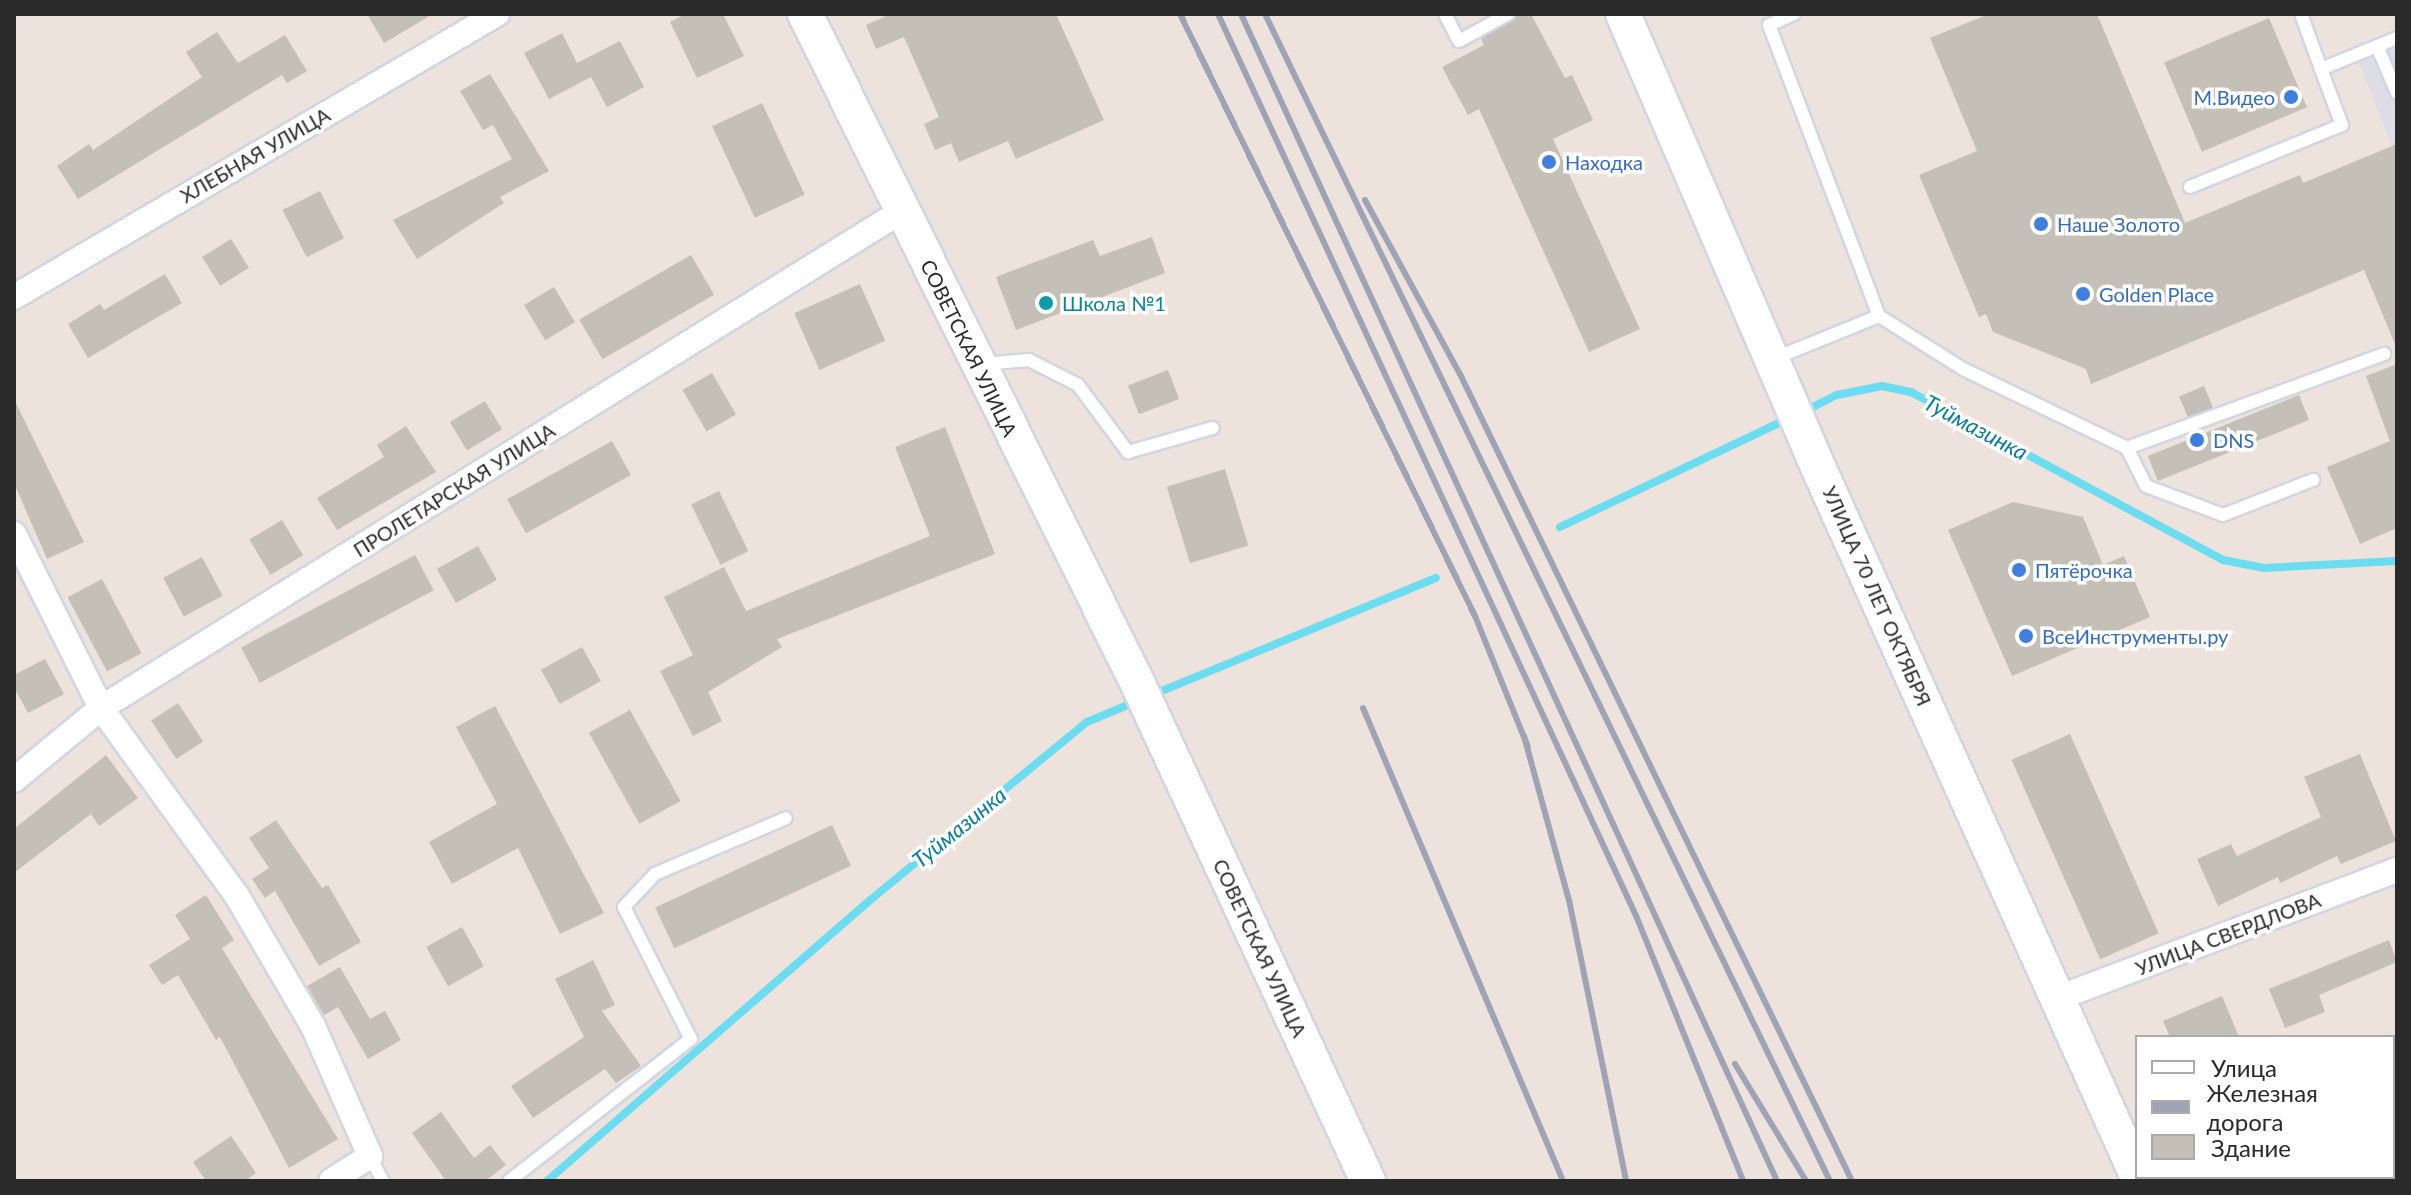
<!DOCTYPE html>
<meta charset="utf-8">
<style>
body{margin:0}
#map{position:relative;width:2411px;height:1195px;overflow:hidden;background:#ede3dc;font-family:Lato,sans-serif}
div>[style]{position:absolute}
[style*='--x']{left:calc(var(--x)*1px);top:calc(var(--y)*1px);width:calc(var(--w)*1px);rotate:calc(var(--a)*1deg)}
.industrial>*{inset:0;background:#dedde5}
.stream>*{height:8px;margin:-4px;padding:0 4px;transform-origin:4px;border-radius:4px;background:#6cdcf1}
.building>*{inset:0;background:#c4bfb7;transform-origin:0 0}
.roads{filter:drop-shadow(2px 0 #d1d6e3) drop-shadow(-2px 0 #d1d6e3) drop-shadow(0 2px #d1d6e3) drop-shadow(0 -2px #d1d6e3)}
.lane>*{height:12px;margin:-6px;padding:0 6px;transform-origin:6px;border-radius:6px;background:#fff}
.street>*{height:24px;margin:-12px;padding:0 12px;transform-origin:12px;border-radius:12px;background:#fff}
.secondary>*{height:34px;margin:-17px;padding:0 17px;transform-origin:17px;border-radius:17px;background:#fff}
.rail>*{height:6px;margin:-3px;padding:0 3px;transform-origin:3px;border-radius:3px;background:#9ea4b5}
.dots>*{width:22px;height:22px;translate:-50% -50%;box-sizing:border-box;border:4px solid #fff;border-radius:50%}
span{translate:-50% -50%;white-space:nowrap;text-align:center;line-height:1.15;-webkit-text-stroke:7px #fff;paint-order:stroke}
.shop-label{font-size:20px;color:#366cbe}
.right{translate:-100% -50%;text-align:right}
.left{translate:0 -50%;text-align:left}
.street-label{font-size:20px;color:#2a2a2a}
.culture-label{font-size:20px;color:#0d838f}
.water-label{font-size:22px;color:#0b7b9e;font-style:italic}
.frame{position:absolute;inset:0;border:16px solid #2a2a2a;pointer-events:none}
.legend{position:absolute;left:2135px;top:1035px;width:260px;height:144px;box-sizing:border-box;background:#fff;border:2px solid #aaa;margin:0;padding:10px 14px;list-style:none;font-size:24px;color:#2a2a2a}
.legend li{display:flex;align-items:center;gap:16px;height:40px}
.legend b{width:40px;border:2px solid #aaa}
</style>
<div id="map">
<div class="industrial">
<i style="clip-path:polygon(2397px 44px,2397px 159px,2358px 60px)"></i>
</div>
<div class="stream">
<i style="--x:1803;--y:412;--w:38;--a:-27"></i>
<i style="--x:1837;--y:395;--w:46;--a:-11.3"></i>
<i style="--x:1882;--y:386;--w:30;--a:12"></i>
<i style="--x:1911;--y:392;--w:354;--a:28.3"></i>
<i style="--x:2223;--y:560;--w:42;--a:11"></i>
<i style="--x:2264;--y:568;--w:133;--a:-3"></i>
<i style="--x:1560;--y:527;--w:251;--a:-25.4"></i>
<i style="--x:1152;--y:695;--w:307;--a:-22.4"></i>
<i style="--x:547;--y:1181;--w:427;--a:-41"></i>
<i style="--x:869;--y:901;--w:282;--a:-39.4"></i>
<i style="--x:1087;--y:722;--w:52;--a:-22.6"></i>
</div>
<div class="building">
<i style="clip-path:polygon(367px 14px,433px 14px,384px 43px)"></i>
<i style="clip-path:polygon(685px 14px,723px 14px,744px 56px,697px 78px,670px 22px)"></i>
<i style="clip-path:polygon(891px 14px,1056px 14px,1104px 120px,1016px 159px,1008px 141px,959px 162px,951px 143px,935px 150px,924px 124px,939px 117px,904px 37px,876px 49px,866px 25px)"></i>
<i style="clip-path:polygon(1517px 14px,1531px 14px,1565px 78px,1572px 75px,1593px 120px,1553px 139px,1640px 329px,1589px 352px,1479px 109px,1468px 115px,1442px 67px,1484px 45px,1481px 39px)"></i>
<i style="clip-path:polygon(1989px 14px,2097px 14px,2185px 223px,2300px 175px,2303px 183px,2397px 144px,2397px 349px,2364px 270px,2091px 384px,2086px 369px,1993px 332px,1986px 314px,1979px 317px,1919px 175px,1977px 151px,1930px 38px)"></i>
<i style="left:2269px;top:18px;width:97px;height:114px;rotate:67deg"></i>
<i style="clip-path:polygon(217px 32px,238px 63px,285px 35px,307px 71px,287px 83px,282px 75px,78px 199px,57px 166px,89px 144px,93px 150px,202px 77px,186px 52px)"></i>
<i style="clip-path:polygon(562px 33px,577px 63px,620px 41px,644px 87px,607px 107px,591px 77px,549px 99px,524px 53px)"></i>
<i style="clip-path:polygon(490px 74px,549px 171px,500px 197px,504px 203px,417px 259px,393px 220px,512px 159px,493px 125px,483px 130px,460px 91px)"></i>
<i style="left:762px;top:103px;width:101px;height:55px;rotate:65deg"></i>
<i style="left:320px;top:191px;width:53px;height:42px;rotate:63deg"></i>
<i style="clip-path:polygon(1152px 237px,1165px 273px,1016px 330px,996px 277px,1093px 240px,1100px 256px)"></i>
<i style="left:231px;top:239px;width:34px;height:34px;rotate:58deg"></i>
<i style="left:691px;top:255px;width:46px;height:129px;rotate:60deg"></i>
<i style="clip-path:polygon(165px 274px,182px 303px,88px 358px,68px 324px,100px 304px,104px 310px)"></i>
<i style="left:860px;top:284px;width:62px;height:72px;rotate:66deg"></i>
<i style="left:554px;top:287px;width:41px;height:35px;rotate:59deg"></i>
<i style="clip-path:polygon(2397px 364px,2397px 528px,2360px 544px,2327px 467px,2390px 441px,2366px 376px)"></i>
<i style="left:1168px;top:370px;width:31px;height:43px;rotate:69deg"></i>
<i style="left:712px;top:373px;width:48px;height:34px;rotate:60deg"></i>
<i style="left:2204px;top:386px;width:23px;height:27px;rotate:67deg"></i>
<i style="left:2299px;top:395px;width:27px;height:163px;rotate:68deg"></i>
<i style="clip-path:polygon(14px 399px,84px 542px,47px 559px,14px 483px)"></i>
<i style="left:485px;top:401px;width:33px;height:41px;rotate:59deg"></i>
<i style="clip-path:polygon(406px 426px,436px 472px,337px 530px,317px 498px,384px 457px,377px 445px)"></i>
<i style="clip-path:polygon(945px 427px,995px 554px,777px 639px,782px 647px,708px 692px,722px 721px,693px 736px,660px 671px,693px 655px,664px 597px,724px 567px,746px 611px,930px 536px,895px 447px)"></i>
<i style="left:612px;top:441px;width:39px;height:120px;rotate:61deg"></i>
<i style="left:1225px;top:469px;width:80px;height:61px;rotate:73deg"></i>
<i style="left:719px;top:491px;width:67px;height:31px;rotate:64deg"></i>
<i style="clip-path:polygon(2013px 502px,2083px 517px,2103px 565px,2124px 556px,2150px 617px,2012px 676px,1948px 530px)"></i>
<i style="left:282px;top:520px;width:41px;height:38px;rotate:59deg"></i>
<i style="left:478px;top:546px;width:39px;height:47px;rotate:61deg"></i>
<i style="left:415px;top:555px;width:40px;height:197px;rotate:62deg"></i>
<i style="left:202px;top:557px;width:44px;height:44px;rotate:62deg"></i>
<i style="left:102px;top:579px;width:84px;height:39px;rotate:62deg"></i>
<i style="left:582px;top:647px;width:39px;height:47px;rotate:61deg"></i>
<i style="clip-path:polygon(45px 659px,64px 694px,28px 713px,14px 688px,14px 675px)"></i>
<i style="left:178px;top:703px;width:46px;height:32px;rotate:57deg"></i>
<i style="clip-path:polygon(495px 706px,604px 913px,560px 934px,518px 848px,452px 884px,429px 842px,497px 804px,456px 727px)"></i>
<i style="left:630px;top:710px;width:104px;height:47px;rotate:61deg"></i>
<i style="left:2070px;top:734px;width:218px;height:64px;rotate:66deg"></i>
<i style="clip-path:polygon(2360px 754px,2396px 841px,2341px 864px,2337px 856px,2280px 883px,2278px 877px,2218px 906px,2197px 859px,2231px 844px,2237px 856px,2321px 817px,2304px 777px)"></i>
<i style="clip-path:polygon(106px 755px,138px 798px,99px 826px,91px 814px,14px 873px,14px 829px)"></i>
<i style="clip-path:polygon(276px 820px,322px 888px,328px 885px,361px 942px,319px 966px,275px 891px,265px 898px,252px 879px,269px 868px,249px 838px)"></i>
<i style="left:832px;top:825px;width:45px;height:195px;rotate:65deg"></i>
<i style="clip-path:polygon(206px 895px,234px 940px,222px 948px,338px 1139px,289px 1168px,220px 1037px,216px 1040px,178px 975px,162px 985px,149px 965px,190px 939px,175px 915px)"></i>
<i style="left:462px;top:927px;width:45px;height:41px;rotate:61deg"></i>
<i style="clip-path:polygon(2389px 940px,2397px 962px,2319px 995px,2325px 1012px,2285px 1028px,2269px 989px)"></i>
<i style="clip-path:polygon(593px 960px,615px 1005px,602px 1011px,641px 1066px,616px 1083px,605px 1069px,533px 1118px,511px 1086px,584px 1037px,555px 979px)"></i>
<i style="clip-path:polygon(340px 967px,370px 1019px,385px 1011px,401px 1040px,368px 1059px,338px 1007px,324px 1015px,307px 986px)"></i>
<i style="clip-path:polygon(2222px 996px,2239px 1037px,2170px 1037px,2163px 1021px)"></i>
<i style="clip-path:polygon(441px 1112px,474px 1158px,490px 1145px,506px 1165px,485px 1181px,446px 1181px,412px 1133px)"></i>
<i style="clip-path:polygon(231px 1136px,256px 1173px,245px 1181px,206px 1181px,193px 1162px)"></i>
</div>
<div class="roads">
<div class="lane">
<i style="--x:1445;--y:14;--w:30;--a:63"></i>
<i style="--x:1459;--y:41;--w:56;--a:-28.9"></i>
<i style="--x:2301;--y:14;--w:59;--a:70"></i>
<i style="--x:2321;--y:69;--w:82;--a:-22.2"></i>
<i style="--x:2377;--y:46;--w:51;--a:66.9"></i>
<i style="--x:2190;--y:187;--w:164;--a:-22.2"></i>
<i style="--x:2342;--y:125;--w:60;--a:-110.6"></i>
<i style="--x:1879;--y:316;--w:99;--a:32.2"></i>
<i style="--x:1963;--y:369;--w:182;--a:25.7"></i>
<i style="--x:2127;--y:448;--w:274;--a:-20.1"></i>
<i style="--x:1773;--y:359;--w:114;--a:-22.1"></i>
<i style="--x:1879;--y:316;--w:311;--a:-110.7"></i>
<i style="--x:1769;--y:25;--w:27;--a:-24"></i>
<i style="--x:983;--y:364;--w:46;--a:-5"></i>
<i style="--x:1029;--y:360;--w:55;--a:27"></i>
<i style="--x:1078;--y:385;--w:84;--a:53.3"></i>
<i style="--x:1128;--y:452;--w:88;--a:-15.8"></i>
<i style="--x:2127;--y:448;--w:42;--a:63.4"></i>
<i style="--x:2146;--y:486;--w:82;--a:20.6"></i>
<i style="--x:2223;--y:515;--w:97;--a:-21.3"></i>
<i style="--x:370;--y:1156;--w:28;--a:63"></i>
<i style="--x:509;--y:1181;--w:231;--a:-38"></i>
<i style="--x:691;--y:1039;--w:148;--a:-116.9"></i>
<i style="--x:624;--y:907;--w:45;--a:-46.8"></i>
<i style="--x:655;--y:874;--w:142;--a:-23.1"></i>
</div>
<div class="street">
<i style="--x:14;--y:297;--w:560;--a:-30.37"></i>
<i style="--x:14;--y:534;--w:195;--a:63.4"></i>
<i style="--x:101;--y:708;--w:232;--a:54.1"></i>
<i style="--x:237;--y:896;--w:151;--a:59.7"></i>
<i style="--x:313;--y:1026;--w:142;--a:66.3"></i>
<i style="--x:370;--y:1156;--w:46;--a:147.3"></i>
<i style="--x:14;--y:780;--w:113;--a:-39.6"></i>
<i style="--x:101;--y:708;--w:943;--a:-31.82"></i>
<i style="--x:2058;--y:998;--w:362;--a:-20.7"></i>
</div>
<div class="secondary">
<i style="--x:805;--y:14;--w:744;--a:63.57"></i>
<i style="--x:1136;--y:680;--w:552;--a:65.15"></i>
<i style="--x:1623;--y:14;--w:483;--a:66.7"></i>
<i style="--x:1814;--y:458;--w:786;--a:65.75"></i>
</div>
</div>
<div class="rail">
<i style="--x:1180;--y:14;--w:670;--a:63.89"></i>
<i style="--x:1475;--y:616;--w:141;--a:68"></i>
<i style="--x:1218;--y:14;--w:996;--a:65.13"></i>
<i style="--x:1637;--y:918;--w:284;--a:68"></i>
<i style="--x:1241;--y:14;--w:1284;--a:65.33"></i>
<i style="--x:1265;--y:14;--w:1297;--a:64.17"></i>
<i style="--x:1365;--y:200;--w:198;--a:61.4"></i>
<i style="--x:1460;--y:374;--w:897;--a:64.09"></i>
<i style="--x:1363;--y:708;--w:514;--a:67.08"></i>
<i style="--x:1524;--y:736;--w:170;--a:74.7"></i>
<i style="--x:1569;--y:900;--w:287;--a:78.5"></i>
<i style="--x:1735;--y:1064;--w:137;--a:58.7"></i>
</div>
<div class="dots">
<i style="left:2291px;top:97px;background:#3f7fe0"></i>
<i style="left:1549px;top:162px;background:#3f7fe0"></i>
<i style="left:2041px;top:224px;background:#3f7fe0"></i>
<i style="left:2083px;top:294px;background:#3f7fe0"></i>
<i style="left:1046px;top:303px;background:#0f9aa8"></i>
<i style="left:2197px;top:440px;background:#3f7fe0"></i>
<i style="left:2019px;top:570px;background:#3f7fe0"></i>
<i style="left:2026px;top:636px;background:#3f7fe0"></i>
</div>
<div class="shop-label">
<span class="right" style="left:2275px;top:97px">М.Видео</span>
<span class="left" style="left:1565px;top:162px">Находка</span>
<span class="left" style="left:2057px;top:224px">Наше Золото</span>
<span class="left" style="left:2099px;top:294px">Golden Place</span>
<span class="left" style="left:2213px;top:440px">DNS</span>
<span class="left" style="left:2035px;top:570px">Пятёрочка</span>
<span class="left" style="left:2042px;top:636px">ВсеИнструменты.ру</span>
</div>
<div class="street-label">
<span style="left:255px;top:155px;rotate:-30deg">ХЛЕБНАЯ УЛИЦА</span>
<span style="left:969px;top:348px;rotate:64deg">СОВЕТСКАЯ УЛИЦА</span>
<span style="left:454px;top:490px;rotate:-32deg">ПРОЛЕТАРСКАЯ УЛИЦА</span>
<span style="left:1877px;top:596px;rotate:66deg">УЛИЦА 70 ЛЕТ ОКТЯБРЯ</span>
<span style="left:2228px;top:934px;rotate:-21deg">УЛИЦА СВЕРДЛОВА</span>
<span style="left:1260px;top:948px;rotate:65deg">СОВЕТСКАЯ УЛИЦА</span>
</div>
<div class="culture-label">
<span class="left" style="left:1062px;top:303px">Школа №1</span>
</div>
<div class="water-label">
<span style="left:1976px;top:427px;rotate:28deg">Туймазинка</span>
<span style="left:959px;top:827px;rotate:-39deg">Туймазинка</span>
</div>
<div class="frame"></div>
<ul class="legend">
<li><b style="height:10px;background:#fff"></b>Улица</li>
<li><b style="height:10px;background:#9ea4b5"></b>Железная дорога</li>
<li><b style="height:22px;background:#c4bfb7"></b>Здание</li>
</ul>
</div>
